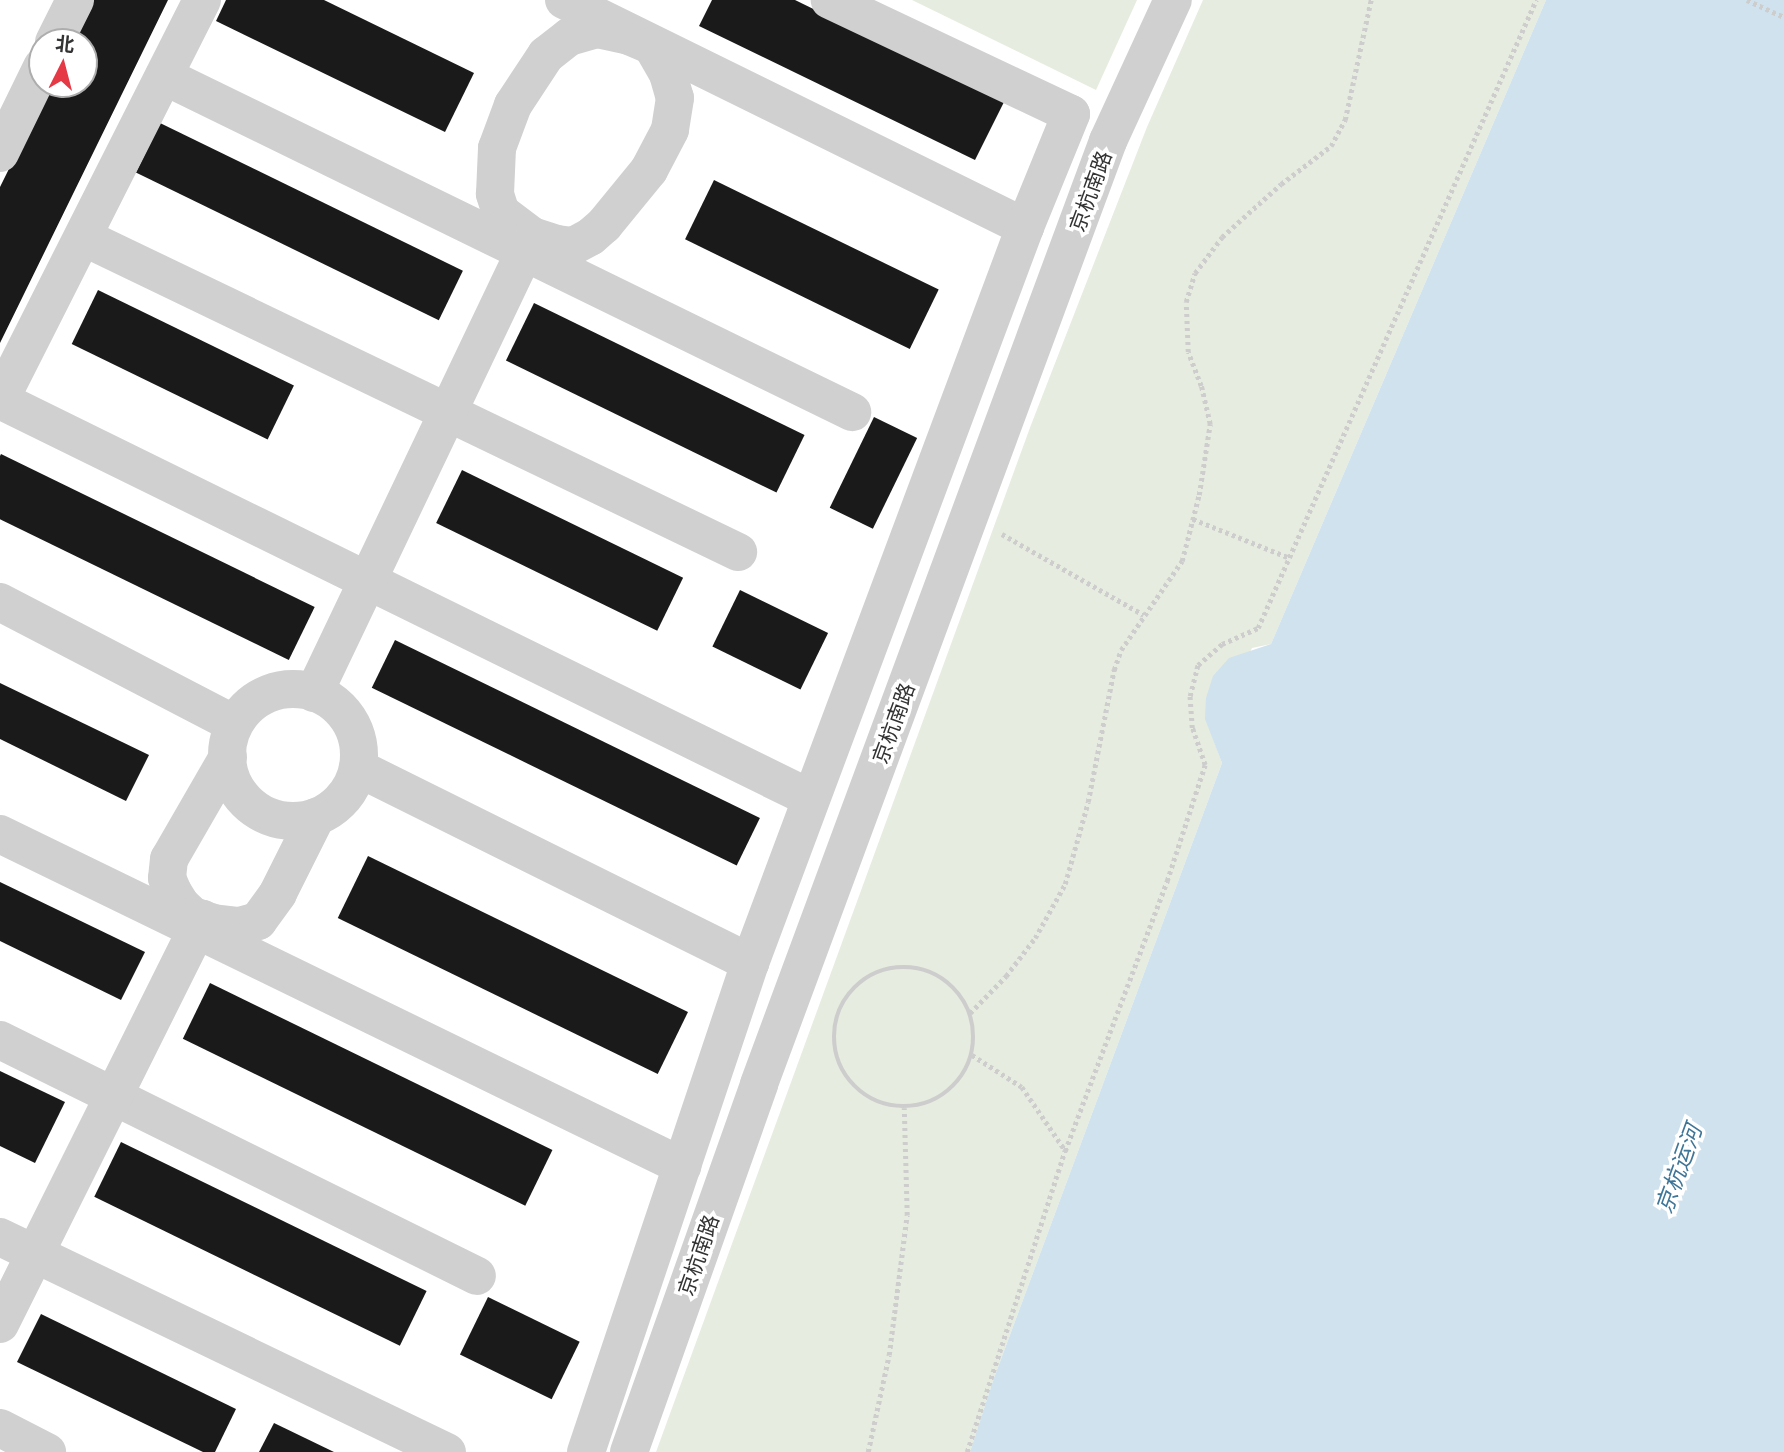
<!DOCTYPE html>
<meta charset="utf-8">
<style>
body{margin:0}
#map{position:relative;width:1784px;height:1452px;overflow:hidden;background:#fff;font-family:"Titillium Web","Noto Sans SC",sans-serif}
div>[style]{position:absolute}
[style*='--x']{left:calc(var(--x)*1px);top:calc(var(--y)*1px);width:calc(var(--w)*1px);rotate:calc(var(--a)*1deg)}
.green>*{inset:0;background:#e6ecdf}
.water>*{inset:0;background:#cfe2ee}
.building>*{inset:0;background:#1a1a1a;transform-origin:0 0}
.path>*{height:4.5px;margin-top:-2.25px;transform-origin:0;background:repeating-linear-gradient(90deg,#cdcdcd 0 3.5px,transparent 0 7px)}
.path>.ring{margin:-2.25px;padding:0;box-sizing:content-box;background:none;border:4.5px solid #cdcdcd;border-radius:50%}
.minor>*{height:38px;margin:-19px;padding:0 19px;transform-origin:19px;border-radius:19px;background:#d0d0d0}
.minor>.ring{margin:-19px;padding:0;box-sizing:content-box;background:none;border:38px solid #d0d0d0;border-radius:50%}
span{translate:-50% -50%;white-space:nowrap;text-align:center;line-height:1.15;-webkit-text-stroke:7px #fff;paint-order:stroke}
.street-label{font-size:21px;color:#333}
.water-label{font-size:23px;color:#3f7597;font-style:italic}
.north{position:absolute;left:28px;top:28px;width:70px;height:70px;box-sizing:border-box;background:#fff;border:2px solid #adadad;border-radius:50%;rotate:6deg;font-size:19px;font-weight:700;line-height:28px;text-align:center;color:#333}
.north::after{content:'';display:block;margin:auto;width:24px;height:32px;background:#e63946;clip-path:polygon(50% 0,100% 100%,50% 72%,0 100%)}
</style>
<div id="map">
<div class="green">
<i style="clip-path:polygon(912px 0,1137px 0,1096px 90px)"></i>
<i style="clip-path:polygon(1203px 0,1546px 0,1271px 644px,1252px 648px,1211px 733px,1222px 763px,994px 1378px,970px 1452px,656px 1452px,1031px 425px,1147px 127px)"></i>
</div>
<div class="water">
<i style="clip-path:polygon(1546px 0,1784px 0,1784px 1452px,970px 1452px,994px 1378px,1222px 763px,1205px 719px,1206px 698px,1213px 676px,1229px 658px,1271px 644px)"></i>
</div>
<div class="building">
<i style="clip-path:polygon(92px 0,168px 0,0 343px,0 187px,51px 84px,84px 84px,84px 42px,71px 42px)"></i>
<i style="clip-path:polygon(226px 0,324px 0,474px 73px,445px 132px,216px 21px)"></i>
<i style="clip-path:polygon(712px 0,795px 0,1004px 102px,975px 160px,699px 26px)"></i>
<i style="left:160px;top:123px;width:337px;height:55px;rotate:26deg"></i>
<i style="left:714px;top:180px;width:250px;height:66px;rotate:26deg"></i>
<i style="left:98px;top:290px;width:218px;height:60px;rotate:26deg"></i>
<i style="left:534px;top:303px;width:301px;height:64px;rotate:26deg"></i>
<i style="left:874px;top:417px;width:48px;height:101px;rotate:26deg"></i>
<i style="left:1px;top:454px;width:349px;height:59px;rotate:26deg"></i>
<i style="left:462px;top:470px;width:246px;height:59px;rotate:26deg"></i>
<i style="left:740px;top:590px;width:98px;height:63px;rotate:26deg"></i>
<i style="left:395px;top:640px;width:406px;height:53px;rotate:26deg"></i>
<i style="clip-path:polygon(0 683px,149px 755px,126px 801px,0 739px)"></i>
<i style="left:368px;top:856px;width:356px;height:69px;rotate:26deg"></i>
<i style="clip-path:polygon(0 882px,145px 952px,121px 1000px,0 941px)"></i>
<i style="left:210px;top:983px;width:381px;height:62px;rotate:26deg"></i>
<i style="clip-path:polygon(0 1071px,65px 1102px,35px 1163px,0 1146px)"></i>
<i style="left:121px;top:1142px;width:340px;height:61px;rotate:26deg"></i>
<i style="left:488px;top:1297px;width:102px;height:64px;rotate:26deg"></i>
<i style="clip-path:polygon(41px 1314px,236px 1409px,215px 1452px,203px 1452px,17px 1362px)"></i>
<i style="clip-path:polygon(274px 1423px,334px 1452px,259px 1452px)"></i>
</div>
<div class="path">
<i style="--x:1747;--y:0;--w:41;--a:24.7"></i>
<i style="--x:1193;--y:519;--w:105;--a:21.9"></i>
<i style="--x:1002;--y:534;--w:163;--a:29.7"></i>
<i class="ring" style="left:834px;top:967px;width:135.5px;height:135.5px"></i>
<i style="--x:970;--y:1013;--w:52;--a:-45.8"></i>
<i style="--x:1006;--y:976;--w:48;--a:-52.7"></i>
<i style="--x:1035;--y:938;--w:62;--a:-60.9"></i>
<i style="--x:1065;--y:884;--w:85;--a:-74.3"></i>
<i style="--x:1088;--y:802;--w:135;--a:-78.9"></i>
<i style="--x:1114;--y:670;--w:21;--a:-71"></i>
<i style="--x:1121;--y:650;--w:108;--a:-55.6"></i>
<i style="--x:1182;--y:561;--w:68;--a:-75.6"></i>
<i style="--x:1199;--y:495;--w:72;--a:-81.2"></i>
<i style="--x:1210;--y:424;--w:39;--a:-103"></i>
<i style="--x:1201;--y:386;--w:36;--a:-111"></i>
<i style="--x:1188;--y:352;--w:50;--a:-92.3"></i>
<i style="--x:1186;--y:302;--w:30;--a:-73"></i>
<i style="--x:1195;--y:273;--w:45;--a:-53.1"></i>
<i style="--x:1222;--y:237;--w:79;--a:-41.9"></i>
<i style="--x:1281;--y:184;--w:63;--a:-37.2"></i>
<i style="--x:1331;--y:146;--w:30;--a:-62"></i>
<i style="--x:1345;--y:120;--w:123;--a:-77.8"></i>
<i style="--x:972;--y:1055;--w:59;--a:32.6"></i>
<i style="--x:1022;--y:1087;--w:76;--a:55.7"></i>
<i style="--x:868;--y:1452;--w:99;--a:-77.8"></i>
<i style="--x:889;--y:1355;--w:141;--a:-82.7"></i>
<i style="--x:907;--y:1215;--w:107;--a:-91.6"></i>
<i style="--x:967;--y:1452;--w:317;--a:-72"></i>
<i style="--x:1065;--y:1151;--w:289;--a:-69.3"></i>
<i style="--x:1167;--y:881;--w:122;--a:-71.9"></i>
<i style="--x:1205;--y:765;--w:39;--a:-109"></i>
<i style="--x:1192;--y:728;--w:32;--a:-94"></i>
<i style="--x:1190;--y:696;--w:32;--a:-76"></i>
<i style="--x:1198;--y:665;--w:32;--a:-41"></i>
<i style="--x:1222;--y:644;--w:39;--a:-24"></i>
<i style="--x:1258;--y:628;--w:687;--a:-66.12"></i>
</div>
<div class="minor">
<i style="--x:564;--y:0;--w:514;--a:26.22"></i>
<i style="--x:597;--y:29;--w:33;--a:12"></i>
<i style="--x:629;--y:36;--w:25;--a:23"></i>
<i style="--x:652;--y:46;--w:32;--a:60"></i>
<i style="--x:668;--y:74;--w:25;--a:74"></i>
<i style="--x:675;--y:98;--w:32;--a:99"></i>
<i style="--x:670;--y:130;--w:45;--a:117.7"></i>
<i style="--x:649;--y:170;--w:71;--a:129.3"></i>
<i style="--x:604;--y:225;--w:18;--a:139"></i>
<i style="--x:590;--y:237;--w:19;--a:152"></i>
<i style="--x:573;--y:246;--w:16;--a:-173"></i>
<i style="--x:557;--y:244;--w:26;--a:-162"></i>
<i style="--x:532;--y:236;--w:39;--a:-143"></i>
<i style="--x:501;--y:213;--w:20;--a:-108"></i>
<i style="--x:495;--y:194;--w:46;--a:-87.5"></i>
<i style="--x:497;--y:148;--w:46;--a:-69.6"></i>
<i style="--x:513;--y:105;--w:60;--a:-56.6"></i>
<i style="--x:546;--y:55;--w:29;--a:-38"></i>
<i style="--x:569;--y:37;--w:29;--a:-16"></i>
<i style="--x:54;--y:42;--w:47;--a:-63.4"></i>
<i style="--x:164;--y:76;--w:766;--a:26.03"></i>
<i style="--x:0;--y:153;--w:96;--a:-64"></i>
<i style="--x:83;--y:237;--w:727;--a:25.68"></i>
<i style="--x:0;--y:400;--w:902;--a:26.17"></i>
<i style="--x:0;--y:400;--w:448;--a:-63.2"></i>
<i style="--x:0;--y:602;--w:264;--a:27.5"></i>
<i class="ring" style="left:227px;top:689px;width:94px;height:94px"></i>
<i style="--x:314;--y:693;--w:506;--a:-64.5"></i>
<i style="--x:228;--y:757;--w:118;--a:120"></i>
<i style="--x:169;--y:859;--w:19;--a:96"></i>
<i style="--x:167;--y:878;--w:15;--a:67"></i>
<i style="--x:173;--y:892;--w:15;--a:58"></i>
<i style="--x:181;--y:905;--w:16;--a:43"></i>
<i style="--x:193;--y:916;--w:21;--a:19"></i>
<i style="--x:213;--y:923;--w:26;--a:7"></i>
<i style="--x:239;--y:926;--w:20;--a:-15"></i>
<i style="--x:258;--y:921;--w:34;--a:-54"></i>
<i style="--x:278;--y:893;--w:85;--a:-63.4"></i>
<i style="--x:358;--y:768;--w:438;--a:26.4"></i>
<i style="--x:0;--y:834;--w:759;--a:25.96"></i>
<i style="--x:0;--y:1040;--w:532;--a:26.32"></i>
<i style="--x:0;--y:1237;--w:496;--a:25.7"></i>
<i style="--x:0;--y:1324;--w:453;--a:-63.5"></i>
<i style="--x:0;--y:1428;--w:53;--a:27.1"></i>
<i style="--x:586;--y:1452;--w:516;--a:-71.46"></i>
<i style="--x:750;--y:963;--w:786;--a:-69.51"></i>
<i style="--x:1025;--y:227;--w:122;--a:-67.8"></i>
<i style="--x:1071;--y:114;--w:267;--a:-154.7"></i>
<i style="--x:629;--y:1452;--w:390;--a:-70.5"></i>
<i style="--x:759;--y:1084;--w:1006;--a:-69.69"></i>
<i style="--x:1108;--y:141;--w:155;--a:-65.3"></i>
</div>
<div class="street-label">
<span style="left:1090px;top:191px;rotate:-70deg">京杭南路</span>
<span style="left:893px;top:723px;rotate:-70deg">京杭南路</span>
<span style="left:698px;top:1255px;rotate:-71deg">京杭南路</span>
</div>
<div class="water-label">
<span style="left:1679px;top:1169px;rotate:-70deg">京杭运河</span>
</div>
<div class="north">北</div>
</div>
